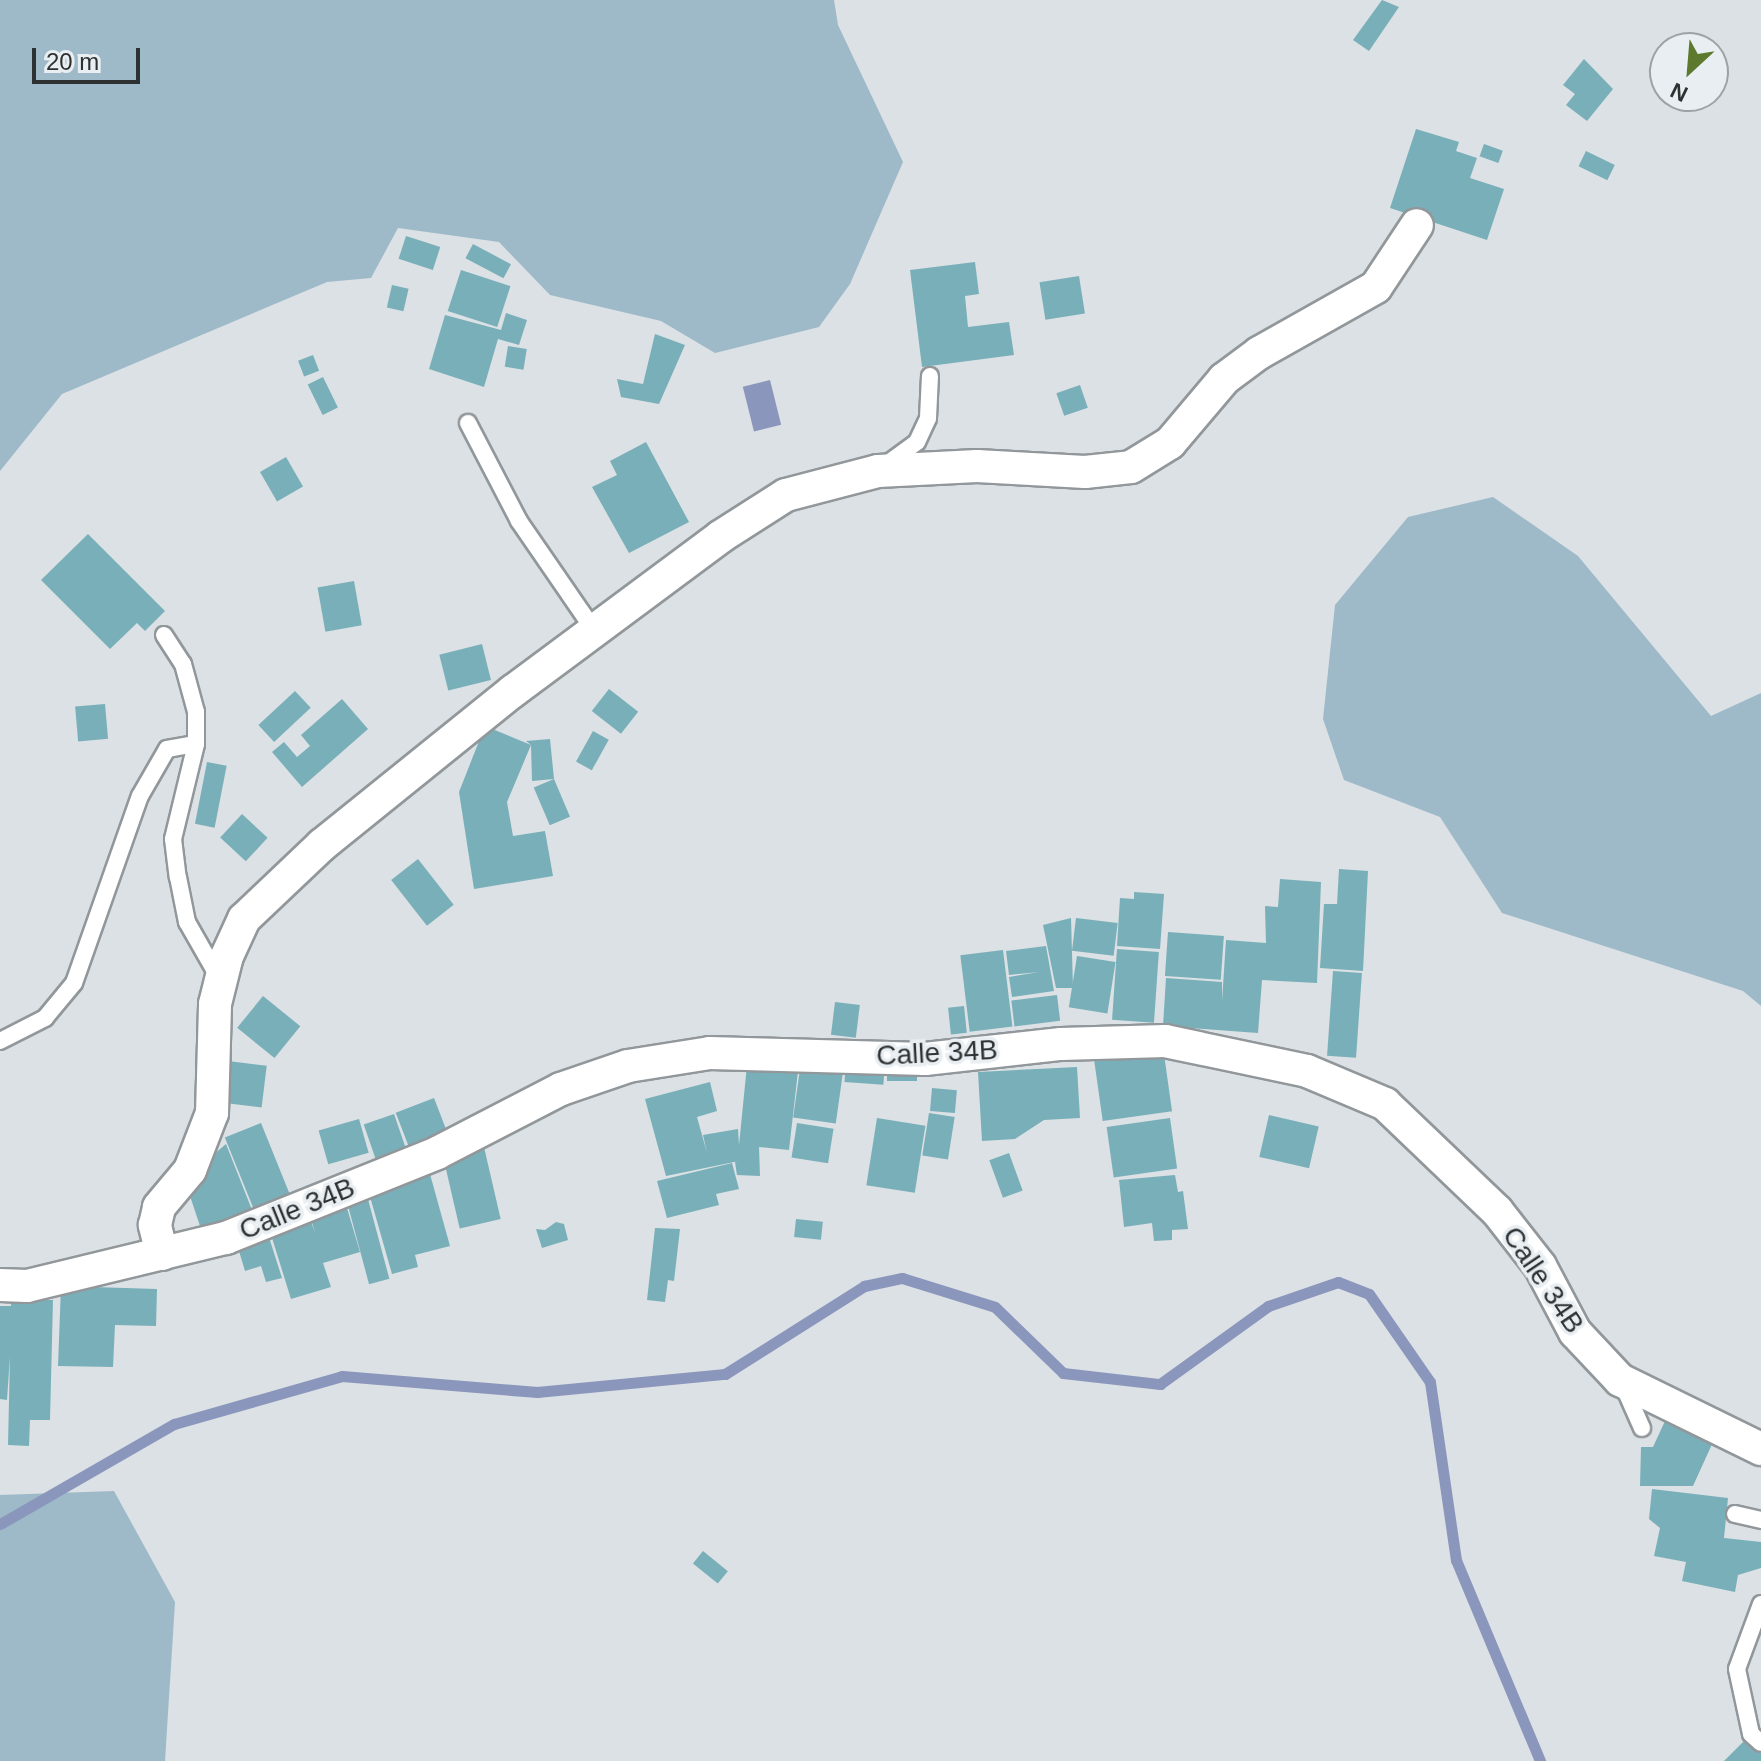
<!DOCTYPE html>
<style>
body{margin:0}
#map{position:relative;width:1761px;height:1761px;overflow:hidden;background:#dbe1e4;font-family:Helvetica,sans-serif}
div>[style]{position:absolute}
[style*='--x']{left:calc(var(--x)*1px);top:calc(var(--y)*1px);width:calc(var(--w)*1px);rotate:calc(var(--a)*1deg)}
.green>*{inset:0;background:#9ebac9}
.water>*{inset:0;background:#8b96bc;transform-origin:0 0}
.stream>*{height:11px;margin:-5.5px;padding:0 5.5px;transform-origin:5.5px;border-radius:5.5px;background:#8b96bc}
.building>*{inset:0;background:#79afb9;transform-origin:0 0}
.roads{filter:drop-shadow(2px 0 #91979a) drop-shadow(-2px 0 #91979a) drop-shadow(0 2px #91979a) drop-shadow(0 -2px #91979a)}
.lane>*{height:16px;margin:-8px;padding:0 8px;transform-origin:8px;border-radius:8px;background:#fff}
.street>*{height:32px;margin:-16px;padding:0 16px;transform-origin:16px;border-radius:16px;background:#fff}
span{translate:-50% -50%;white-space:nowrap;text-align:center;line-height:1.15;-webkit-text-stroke:7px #e8eef2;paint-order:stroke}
.street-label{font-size:28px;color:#2e3132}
.north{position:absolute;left:1649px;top:32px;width:80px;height:80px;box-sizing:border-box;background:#e8eef2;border:2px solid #9ea2a5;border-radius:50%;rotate:206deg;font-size:22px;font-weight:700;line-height:32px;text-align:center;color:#2e3132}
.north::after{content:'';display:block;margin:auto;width:28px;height:36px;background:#5c792e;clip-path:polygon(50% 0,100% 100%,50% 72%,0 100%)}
.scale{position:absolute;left:32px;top:48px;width:108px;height:36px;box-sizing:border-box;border:4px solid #2e3132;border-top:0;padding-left:10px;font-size:24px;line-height:28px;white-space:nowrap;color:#2e3132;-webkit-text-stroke:6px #e8eef2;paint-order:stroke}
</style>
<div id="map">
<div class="green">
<i style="clip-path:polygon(0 0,834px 0,838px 25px,903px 162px,850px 284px,819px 327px,715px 353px,661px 321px,550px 295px,499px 242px,398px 228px,371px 278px,327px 282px,62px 394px,0 471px)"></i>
<i style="clip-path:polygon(1493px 497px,1578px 556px,1711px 716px,1761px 693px,1761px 1006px,1743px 991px,1502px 913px,1440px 817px,1344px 780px,1323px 719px,1335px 605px,1408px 517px)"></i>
<i style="clip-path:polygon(114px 1491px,175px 1602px,165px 1761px,0 1761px,0 1495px)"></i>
</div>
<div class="water">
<i style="left:770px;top:380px;width:46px;height:28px;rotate:76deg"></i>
</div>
<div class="stream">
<i style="--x:0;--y:1524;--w:201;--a:-29.9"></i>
<i style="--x:174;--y:1424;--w:175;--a:-15.9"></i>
<i style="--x:342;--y:1376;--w:196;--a:4.7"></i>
<i style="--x:537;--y:1392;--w:189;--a:-5.5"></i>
<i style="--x:725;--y:1374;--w:165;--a:-32.3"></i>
<i style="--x:864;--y:1286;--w:39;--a:-12"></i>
<i style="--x:902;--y:1278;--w:97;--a:17.3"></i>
<i style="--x:995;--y:1307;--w:95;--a:44.1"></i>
<i style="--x:1063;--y:1373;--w:98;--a:6.5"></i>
<i style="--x:1160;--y:1384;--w:133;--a:-35.8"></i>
<i style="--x:1268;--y:1306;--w:74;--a:-18.9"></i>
<i style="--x:1338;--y:1282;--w:33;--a:21"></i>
<i style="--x:1369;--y:1294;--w:107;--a:55.3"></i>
<i style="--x:1430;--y:1382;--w:180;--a:81.7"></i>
<i style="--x:1456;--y:1560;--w:218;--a:67.3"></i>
</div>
<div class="building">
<i style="clip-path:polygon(1382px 0,1399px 7px,1369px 51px,1353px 40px)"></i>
<i style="clip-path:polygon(1584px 59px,1613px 89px,1587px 121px,1566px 105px,1575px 94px,1563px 85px)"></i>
<i style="clip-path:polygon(1416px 129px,1459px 142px,1456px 151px,1477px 158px,1470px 178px,1504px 189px,1487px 240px,1390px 208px)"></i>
<i style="left:1484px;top:144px;width:20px;height:13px;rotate:20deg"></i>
<i style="left:1586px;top:151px;width:32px;height:17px;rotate:26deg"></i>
<i style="left:406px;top:236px;width:36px;height:24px;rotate:18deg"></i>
<i style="left:473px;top:244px;width:43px;height:16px;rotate:28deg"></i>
<i style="clip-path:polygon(975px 262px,979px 294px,965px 296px,968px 327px,1009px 322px,1014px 355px,922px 367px,910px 270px)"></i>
<i style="left:461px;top:270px;width:52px;height:43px;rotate:18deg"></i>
<i style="left:1079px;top:276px;width:38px;height:40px;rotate:81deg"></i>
<i style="left:392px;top:285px;width:17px;height:23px;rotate:13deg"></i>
<i style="clip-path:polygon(506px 313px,527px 320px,519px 345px,498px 339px,484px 387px,429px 369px,445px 315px,501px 330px)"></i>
<i style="clip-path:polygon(655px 334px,685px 345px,659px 404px,621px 397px,617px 379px,643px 384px)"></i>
<i style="left:508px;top:346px;width:19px;height:21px;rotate:9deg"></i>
<i style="left:313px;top:355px;width:17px;height:16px;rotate:69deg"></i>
<i style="left:323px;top:377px;width:34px;height:17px;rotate:64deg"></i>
<i style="left:1080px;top:385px;width:24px;height:25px;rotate:71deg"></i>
<i style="clip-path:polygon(646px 442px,689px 522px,629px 553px,592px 487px,617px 475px,610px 461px)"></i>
<i style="left:286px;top:457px;width:34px;height:30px;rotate:60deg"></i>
<i style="clip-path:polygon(88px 534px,165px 611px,145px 631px,137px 623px,110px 649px,41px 580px)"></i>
<i style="left:354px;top:581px;width:45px;height:37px;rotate:80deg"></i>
<i style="left:482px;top:644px;width:37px;height:44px;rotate:76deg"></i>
<i style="left:609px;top:689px;width:37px;height:28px;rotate:38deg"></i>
<i style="left:295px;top:691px;width:23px;height:50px;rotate:47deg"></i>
<i style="clip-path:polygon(342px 699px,368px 729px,302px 787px,272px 752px,284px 742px,297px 757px,310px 746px,301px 735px)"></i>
<i style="left:105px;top:704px;width:35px;height:30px;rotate:85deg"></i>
<i style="clip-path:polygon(485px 726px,531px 745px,507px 802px,513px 836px,545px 831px,553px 876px,474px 889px,459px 792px)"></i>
<i style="left:593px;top:731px;width:18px;height:35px;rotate:29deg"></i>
<i style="clip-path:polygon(550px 739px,554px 779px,532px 781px,531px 745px,526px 741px)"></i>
<i style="left:207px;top:762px;width:20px;height:63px;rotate:11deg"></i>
<i style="left:554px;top:779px;width:41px;height:22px;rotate:67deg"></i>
<i style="left:242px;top:814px;width:35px;height:32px;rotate:43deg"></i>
<i style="left:418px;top:859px;width:58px;height:34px;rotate:52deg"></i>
<i style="clip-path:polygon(1339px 869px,1368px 871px,1363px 971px,1320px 968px,1324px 904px,1337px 904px)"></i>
<i style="clip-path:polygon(1280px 879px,1321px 882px,1317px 983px,1262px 980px,1258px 1033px,1163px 1026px,1166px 978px,1222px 982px,1222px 1001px,1226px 940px,1266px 943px,1265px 906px,1278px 907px)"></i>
<i style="clip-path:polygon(1134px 892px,1164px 894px,1160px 949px,1117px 946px,1120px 898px,1134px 899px)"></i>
<i style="clip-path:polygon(1071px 918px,1073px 988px,1056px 988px,1043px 925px)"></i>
<i style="left:1076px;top:918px;width:42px;height:33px;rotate:7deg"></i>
<i style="left:1168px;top:932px;width:56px;height:44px;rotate:4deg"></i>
<i style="clip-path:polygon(1046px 946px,1054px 991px,1012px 997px,1009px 977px,1039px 972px,1009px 975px,1006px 951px)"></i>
<i style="left:1117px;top:949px;width:42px;height:71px;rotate:4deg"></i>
<i style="left:1003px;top:950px;width:77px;height:43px;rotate:83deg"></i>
<i style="left:1077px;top:956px;width:39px;height:52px;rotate:9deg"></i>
<i style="left:1333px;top:971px;width:29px;height:85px;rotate:4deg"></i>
<i style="left:1057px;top:995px;width:26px;height:46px;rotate:83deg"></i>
<i style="left:263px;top:996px;width:48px;height:41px;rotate:39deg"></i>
<i style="left:835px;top:1002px;width:25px;height:33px;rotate:7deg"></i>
<i style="left:964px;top:1006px;width:27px;height:16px;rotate:84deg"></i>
<i style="left:1163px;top:1047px;width:65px;height:70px;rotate:82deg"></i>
<i style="left:846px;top:1060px;width:39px;height:22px;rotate:4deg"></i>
<i style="left:228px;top:1061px;width:39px;height:42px;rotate:7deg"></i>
<i style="left:887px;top:1064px;width:30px;height:17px"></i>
<i style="clip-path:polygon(747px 1065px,798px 1071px,789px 1150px,759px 1147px,760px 1176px,737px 1175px,735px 1162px,739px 1161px,666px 1176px,645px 1099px,710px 1082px,717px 1111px,697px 1117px,707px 1153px,703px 1135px,738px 1129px,739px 1145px)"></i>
<i style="clip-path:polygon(1077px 1067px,1080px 1118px,1044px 1120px,1015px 1139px,982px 1141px,978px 1072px)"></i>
<i style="left:800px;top:1069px;width:43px;height:49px;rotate:8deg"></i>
<i style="left:932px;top:1088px;width:25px;height:23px;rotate:5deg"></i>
<i style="left:434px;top:1098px;width:36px;height:41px;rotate:69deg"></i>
<i style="left:929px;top:1113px;width:26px;height:43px;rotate:9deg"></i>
<i style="left:394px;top:1114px;width:37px;height:32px;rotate:71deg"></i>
<i style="left:1269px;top:1115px;width:51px;height:43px;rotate:13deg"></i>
<i style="left:877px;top:1118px;width:49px;height:68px;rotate:9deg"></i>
<i style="left:1170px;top:1118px;width:51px;height:64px;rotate:82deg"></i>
<i style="left:359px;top:1119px;width:35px;height:42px;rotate:74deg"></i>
<i style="left:261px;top:1123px;width:77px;height:39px;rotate:68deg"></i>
<i style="left:797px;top:1123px;width:37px;height:35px;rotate:9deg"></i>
<i style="clip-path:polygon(226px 1144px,252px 1210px,201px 1229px,187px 1187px,193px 1172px)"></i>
<i style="left:484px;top:1147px;width:74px;height:42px;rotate:77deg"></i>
<i style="left:1009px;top:1153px;width:40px;height:21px;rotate:70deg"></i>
<i style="clip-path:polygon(732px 1163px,739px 1189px,716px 1194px,719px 1205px,667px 1218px,657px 1181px)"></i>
<i style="clip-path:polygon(428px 1167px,450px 1246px,415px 1255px,418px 1267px,392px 1274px,367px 1186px)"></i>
<i style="clip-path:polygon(1175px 1175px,1178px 1192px,1183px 1191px,1188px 1229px,1172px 1230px,1172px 1240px,1154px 1241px,1152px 1223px,1124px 1227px,1119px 1180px)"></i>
<i style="left:365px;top:1188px;width:94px;height:21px;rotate:75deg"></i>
<i style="clip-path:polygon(344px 1198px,360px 1252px,323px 1263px,331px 1287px,291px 1299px,268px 1225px,308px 1213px,315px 1233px,308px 1208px)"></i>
<i style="left:796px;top:1219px;width:27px;height:18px;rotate:6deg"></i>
<i style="clip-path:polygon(556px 1222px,564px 1224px,568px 1240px,542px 1248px,536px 1229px,545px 1230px)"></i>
<i style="clip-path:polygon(655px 1228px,680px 1229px,674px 1281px,668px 1280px,665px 1302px,647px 1300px)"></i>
<i style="clip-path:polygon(267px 1231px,282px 1278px,266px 1282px,261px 1266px,245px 1271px,236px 1241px)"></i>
<i style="clip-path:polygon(61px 1286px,157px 1289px,156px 1326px,115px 1325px,113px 1367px,58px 1366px)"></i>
<i style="clip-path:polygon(11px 1300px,53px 1300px,50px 1420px,30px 1420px,29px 1446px,8px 1445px,10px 1356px,7px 1400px,0 1399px,0 1306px,11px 1306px)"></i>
<i style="clip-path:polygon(1665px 1421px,1713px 1442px,1693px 1486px,1640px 1486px,1641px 1447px,1653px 1447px)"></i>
<i style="clip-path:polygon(1652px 1489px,1728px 1498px,1724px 1538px,1761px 1542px,1761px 1568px,1738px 1575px,1735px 1592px,1682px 1581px,1686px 1562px,1654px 1556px,1660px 1528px,1649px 1519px)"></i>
<i style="left:703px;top:1551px;width:32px;height:16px;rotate:39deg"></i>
<i style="clip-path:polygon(1747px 1738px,1761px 1753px,1761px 1761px,1724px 1761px)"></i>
</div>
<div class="roads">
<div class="lane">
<i style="--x:468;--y:423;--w:110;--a:62.5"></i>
<i style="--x:519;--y:521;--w:132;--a:55.5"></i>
<i style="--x:883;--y:467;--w:42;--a:-36.3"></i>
<i style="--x:917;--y:442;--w:26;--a:-65"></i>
<i style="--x:928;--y:418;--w:42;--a:-87.3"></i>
<i style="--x:164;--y:635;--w:35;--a:57"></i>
<i style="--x:183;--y:664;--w:50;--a:74.8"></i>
<i style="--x:196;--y:712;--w:32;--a:90"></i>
<i style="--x:196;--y:744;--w:98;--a:103.6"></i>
<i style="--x:173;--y:839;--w:38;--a:83"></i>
<i style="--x:178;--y:877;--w:46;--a:78.7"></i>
<i style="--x:187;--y:922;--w:64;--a:60.3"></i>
<i style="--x:0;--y:1041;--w:51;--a:-27.1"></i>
<i style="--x:45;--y:1018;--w:45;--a:-50.4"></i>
<i style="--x:74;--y:983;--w:198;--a:-70.6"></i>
<i style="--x:140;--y:796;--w:54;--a:-60.1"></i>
<i style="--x:167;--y:749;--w:29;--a:-10"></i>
<i style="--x:1623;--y:1385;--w:47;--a:66.2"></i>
<i style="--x:1735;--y:1514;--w:27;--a:13"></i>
<i style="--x:1761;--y:1604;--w:69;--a:110.3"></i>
<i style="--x:1737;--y:1669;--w:66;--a:77.8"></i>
<i style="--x:1751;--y:1734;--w:13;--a:42"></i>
</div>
<div class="street">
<i style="--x:162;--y:1254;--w:30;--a:-104"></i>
<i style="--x:155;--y:1225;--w:18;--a:-77"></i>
<i style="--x:159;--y:1207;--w:48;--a:-50"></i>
<i style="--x:190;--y:1170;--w:61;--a:-68.9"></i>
<i style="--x:212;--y:1113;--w:109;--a:-88.4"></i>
<i style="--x:215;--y:1004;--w:49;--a:-76"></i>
<i style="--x:227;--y:956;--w:41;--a:-65.3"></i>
<i style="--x:244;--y:919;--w:108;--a:-43.5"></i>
<i style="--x:322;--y:845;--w:245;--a:-38.9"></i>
<i style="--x:513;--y:691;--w:258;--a:-36.6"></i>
<i style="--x:720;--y:537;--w:78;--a:-32.5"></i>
<i style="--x:786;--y:495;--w:95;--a:-14.6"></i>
<i style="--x:878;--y:471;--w:99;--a:-2.9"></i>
<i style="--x:977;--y:466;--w:108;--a:3.2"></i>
<i style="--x:1085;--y:472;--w:46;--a:-6.2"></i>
<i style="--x:1131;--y:467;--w:46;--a:-31.6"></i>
<i style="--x:1170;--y:443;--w:84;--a:-49.8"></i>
<i style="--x:1224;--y:379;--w:44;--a:-36.6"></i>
<i style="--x:1259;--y:353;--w:134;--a:-29.4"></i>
<i style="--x:1376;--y:287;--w:74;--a:-56.5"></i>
<i style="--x:0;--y:1285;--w:27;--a:2"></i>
<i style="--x:27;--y:1286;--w:205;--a:-13.6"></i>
<i style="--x:226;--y:1238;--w:227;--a:-21.9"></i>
<i style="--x:437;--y:1153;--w:140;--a:-27.3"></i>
<i style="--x:561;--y:1089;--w:71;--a:-18.9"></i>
<i style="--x:628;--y:1066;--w:83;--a:-9"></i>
<i style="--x:710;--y:1053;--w:215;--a:1.6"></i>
<i style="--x:925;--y:1059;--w:137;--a:-6.3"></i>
<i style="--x:1061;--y:1044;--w:104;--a:-1.7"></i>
<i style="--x:1165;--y:1041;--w:145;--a:11.9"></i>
<i style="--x:1307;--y:1071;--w:85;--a:22.9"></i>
<i style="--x:1385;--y:1104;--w:155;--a:43.7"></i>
<i style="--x:1497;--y:1211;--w:70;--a:52"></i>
<i style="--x:1540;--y:1266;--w:75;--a:62.1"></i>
<i style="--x:1575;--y:1332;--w:66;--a:46.8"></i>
<i style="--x:1620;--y:1380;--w:157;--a:26.1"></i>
</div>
</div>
<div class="street-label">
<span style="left:937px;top:1053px;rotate:-3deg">Calle 34B</span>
<span style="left:297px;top:1209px;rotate:-22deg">Calle 34B</span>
<span style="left:1543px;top:1280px;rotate:56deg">Calle 34B</span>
</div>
<div class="north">N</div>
<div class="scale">20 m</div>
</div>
